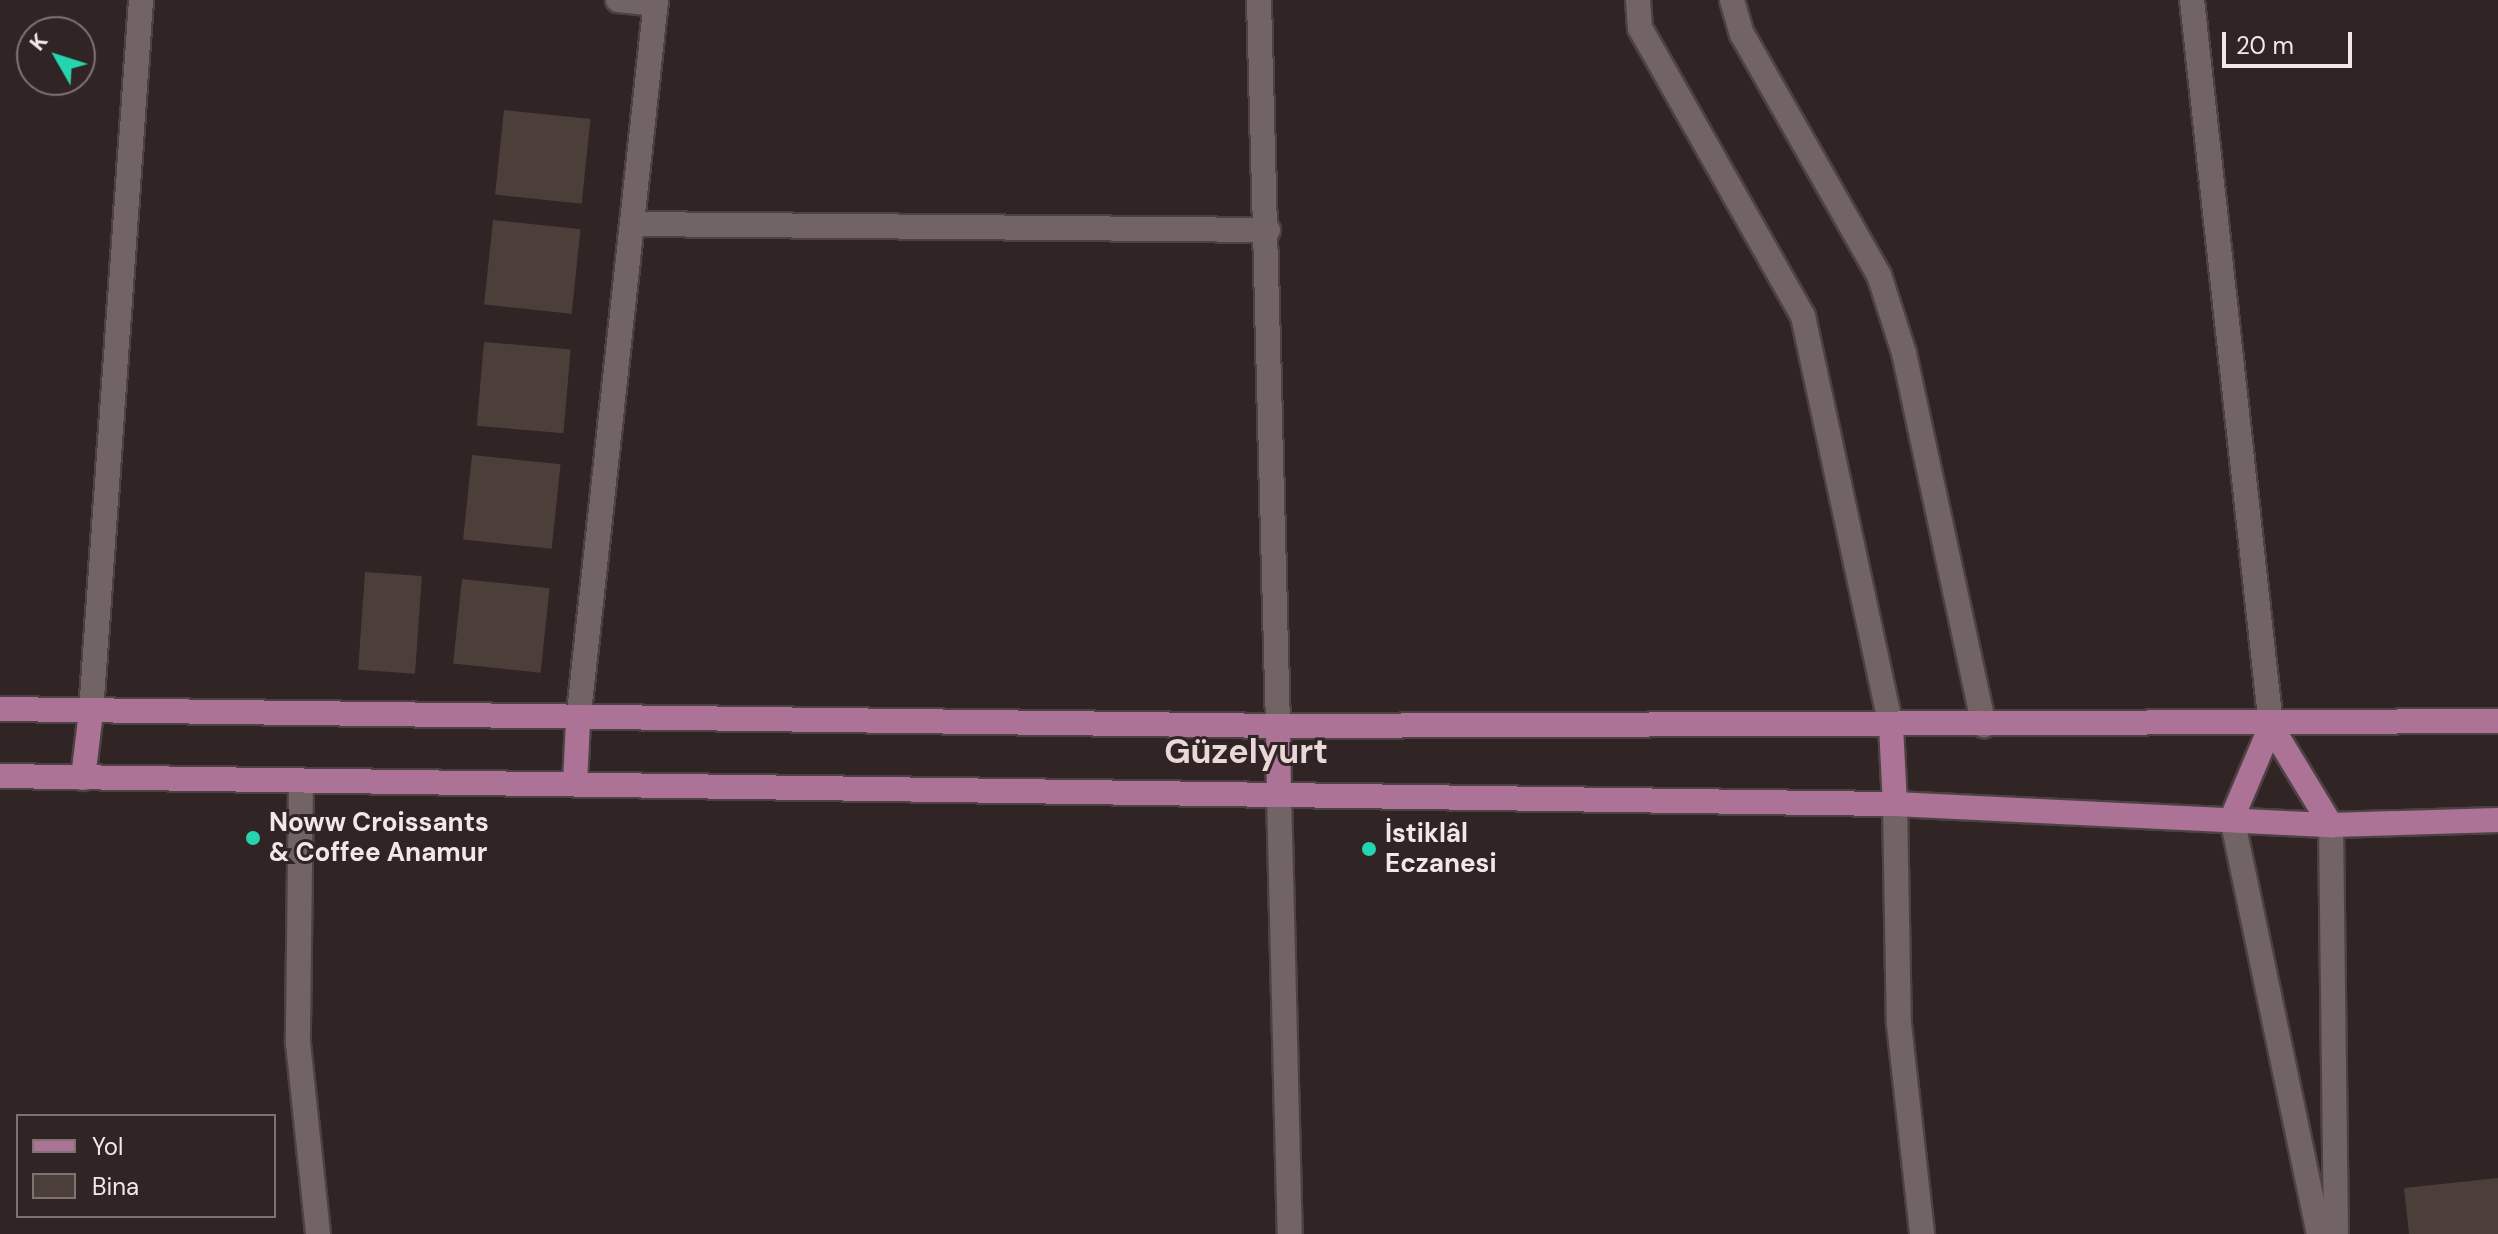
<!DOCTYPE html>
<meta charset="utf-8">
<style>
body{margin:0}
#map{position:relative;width:2498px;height:1234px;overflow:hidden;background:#312425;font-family:"DM Sans",sans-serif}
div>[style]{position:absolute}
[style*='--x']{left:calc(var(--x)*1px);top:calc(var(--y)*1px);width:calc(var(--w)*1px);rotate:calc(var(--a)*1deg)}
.building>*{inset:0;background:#4c3f3a;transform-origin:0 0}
.roads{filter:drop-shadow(2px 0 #4d4243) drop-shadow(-2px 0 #4d4243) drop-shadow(0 2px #4d4243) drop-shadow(0 -2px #4d4243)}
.minor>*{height:24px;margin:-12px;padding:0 12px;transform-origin:12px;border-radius:12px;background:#726364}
.major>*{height:24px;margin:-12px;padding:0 12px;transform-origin:12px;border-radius:12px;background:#ac7397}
.dots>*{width:22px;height:22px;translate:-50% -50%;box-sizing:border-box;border:4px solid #312425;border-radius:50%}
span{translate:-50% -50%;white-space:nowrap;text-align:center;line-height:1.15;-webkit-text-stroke:6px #312425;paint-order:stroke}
.poi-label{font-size:26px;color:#f2e8e9;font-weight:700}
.left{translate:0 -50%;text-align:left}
.district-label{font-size:34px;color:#ead8d9;font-weight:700}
.legend{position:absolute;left:16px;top:1114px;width:260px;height:104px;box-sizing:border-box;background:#312425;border:2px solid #7e7273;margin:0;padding:10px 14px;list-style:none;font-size:24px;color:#f2e8e9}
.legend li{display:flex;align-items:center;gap:16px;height:40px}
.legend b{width:40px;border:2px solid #7e7273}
.north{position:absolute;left:16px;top:16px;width:80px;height:80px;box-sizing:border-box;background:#312425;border:2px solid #7e7273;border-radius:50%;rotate:309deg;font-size:22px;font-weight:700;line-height:32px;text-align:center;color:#f2e8e9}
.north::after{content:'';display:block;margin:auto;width:28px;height:36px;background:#24d5af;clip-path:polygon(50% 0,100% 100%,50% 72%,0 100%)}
.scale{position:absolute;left:2222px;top:32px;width:130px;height:36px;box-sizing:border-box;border:4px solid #f2e8e9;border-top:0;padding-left:10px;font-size:24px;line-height:28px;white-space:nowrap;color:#f2e8e9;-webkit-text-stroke:6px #312425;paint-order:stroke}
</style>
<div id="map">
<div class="building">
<i style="left:504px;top:110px;width:87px;height:85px;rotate:6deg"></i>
<i style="left:493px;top:220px;width:88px;height:85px;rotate:6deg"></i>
<i style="left:484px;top:342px;width:87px;height:84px;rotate:5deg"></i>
<i style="left:472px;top:455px;width:89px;height:85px;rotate:6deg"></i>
<i style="left:365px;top:572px;width:57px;height:98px;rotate:4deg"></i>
<i style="left:462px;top:579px;width:88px;height:85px;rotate:6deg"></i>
<i style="clip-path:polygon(2498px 1178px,2498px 1234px,2409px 1234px,2404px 1188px)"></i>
</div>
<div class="roads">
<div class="minor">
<i style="--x:618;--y:0;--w:37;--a:6"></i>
<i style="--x:1259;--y:0;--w:726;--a:88.5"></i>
<i style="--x:1638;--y:0;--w:28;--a:86"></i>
<i style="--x:1640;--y:28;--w:331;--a:60.5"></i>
<i style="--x:1803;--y:316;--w:419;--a:77.9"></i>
<i style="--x:1732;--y:0;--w:35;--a:74"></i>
<i style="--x:1742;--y:34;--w:277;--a:60.4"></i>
<i style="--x:1879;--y:275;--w:82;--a:72.2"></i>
<i style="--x:1904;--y:353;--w:381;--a:77.9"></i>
<i style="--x:2192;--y:0;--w:730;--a:83.79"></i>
<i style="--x:632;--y:224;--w:636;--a:0.54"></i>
<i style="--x:91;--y:712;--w:714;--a:-85.98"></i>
<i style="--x:578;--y:722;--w:726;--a:-83.83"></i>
<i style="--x:301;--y:782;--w:261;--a:90.7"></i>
<i style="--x:298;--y:1043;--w:192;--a:84"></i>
<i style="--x:1279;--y:794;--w:440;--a:88.6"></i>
<i style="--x:1895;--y:804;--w:220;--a:89"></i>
<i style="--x:1899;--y:1024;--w:211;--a:83.7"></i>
<i style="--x:2232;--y:818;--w:425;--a:78.2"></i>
<i style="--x:2331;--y:825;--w:409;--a:89.3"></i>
</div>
<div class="major">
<i style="--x:0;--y:709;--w:1278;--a:0.76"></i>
<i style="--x:1278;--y:726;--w:1220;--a:-0.23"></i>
<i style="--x:1278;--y:726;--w:68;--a:89.2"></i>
<i style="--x:1891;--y:726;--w:78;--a:87.1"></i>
<i style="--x:2271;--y:726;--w:116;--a:58.8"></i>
<i style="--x:0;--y:776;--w:1895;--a:0.85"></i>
<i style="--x:1895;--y:804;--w:437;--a:2.8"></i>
<i style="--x:2331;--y:825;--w:167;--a:-1.7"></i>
<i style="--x:83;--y:778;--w:66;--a:-83.1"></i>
<i style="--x:575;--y:783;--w:61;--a:-87.2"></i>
<i style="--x:2232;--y:818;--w:100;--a:-67"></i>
</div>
</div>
<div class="dots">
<i style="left:253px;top:838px;background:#24d5af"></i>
<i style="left:1369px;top:849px;background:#24d5af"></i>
</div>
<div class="poi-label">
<span class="left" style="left:269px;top:838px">Noww Croissants<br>&amp; Coffee Anamur</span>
<span class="left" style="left:1385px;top:849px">İstiklâl<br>Eczanesi</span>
</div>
<div class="district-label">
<span style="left:1246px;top:752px">Güzelyurt</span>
</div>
<ul class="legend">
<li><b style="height:10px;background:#ac7397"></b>Yol</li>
<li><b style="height:22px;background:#4c3f3a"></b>Bina</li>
</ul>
<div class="north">K</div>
<div class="scale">20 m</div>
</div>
